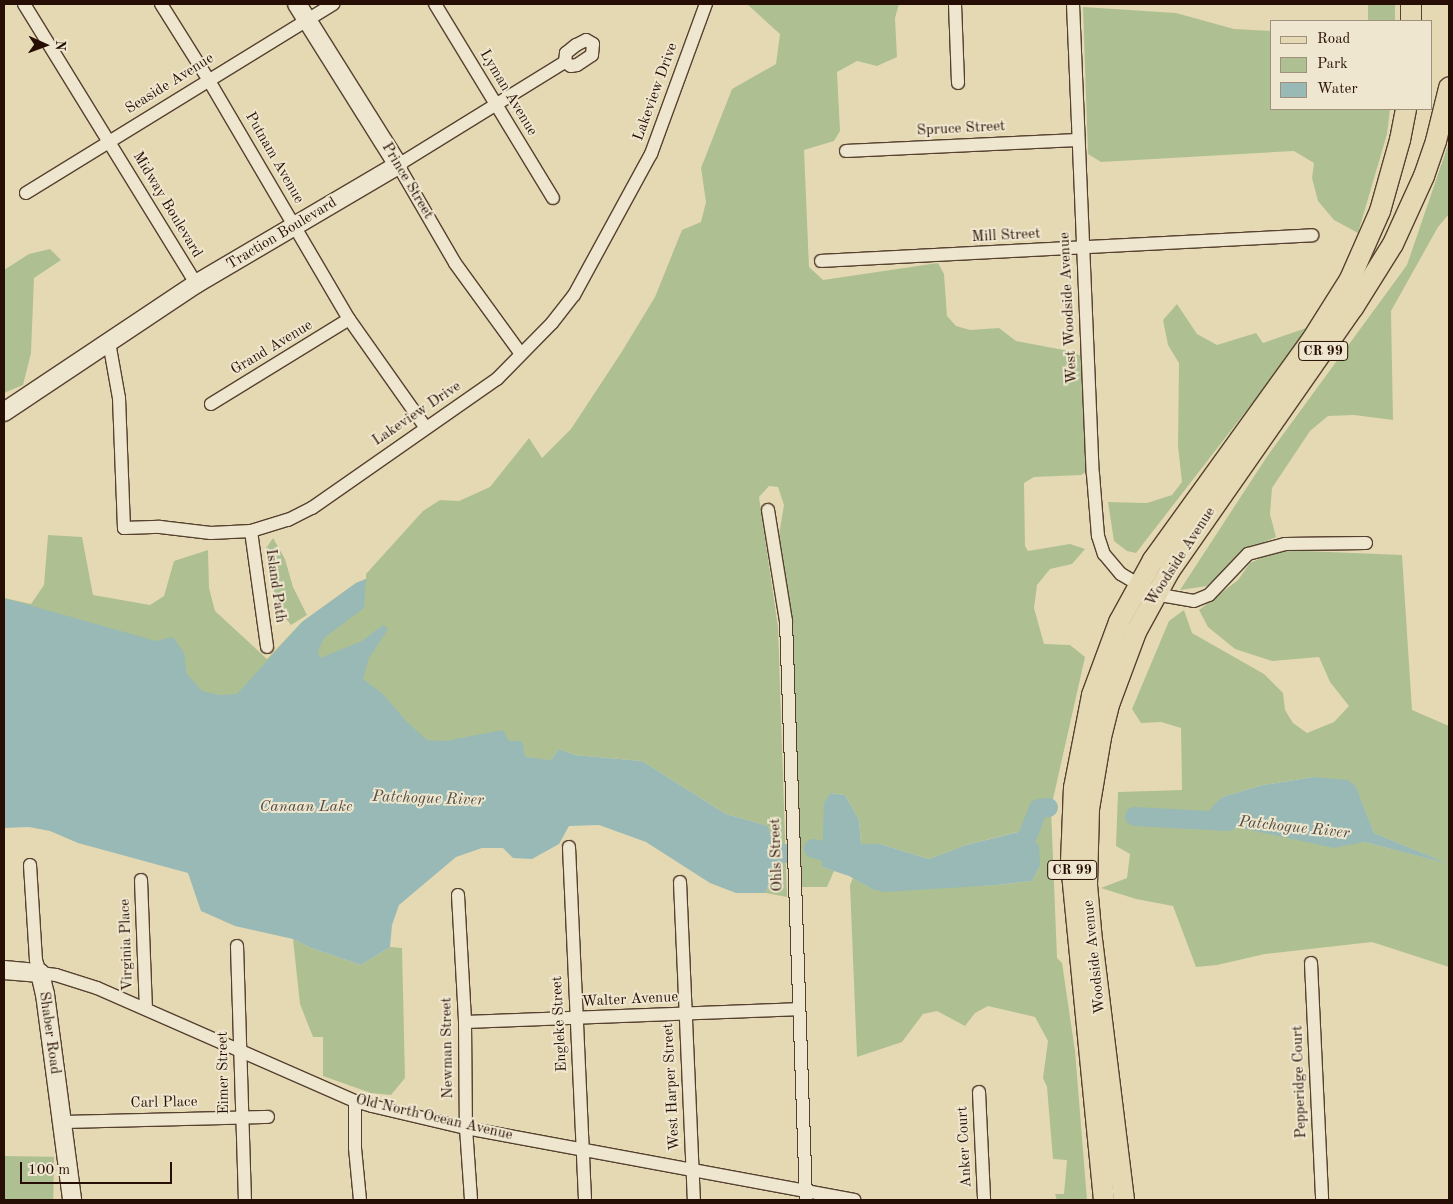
<!DOCTYPE html>
<style>
body{margin:0}
#map{position:relative;width:1453px;height:1204px;overflow:hidden;background:#e5d9b3;font-family:"Old Standard TT",serif}
div>[style]{position:absolute}
[style*='--x']{left:calc(var(--x)*1px);top:calc(var(--y)*1px);width:calc(var(--w)*1px);rotate:calc(var(--a)*1deg)}
.green>*{inset:0;background:#aec091;transform-origin:0 0}
.water>*{inset:0;background:#98b9b5}
.river>*{height:19px;margin:-9.5px;padding:0 9.5px;transform-origin:9.5px;border-radius:9.5px;background:#98b9b5}
.roads{filter:drop-shadow(1px 0 #564130) drop-shadow(-1px 0 #564130) drop-shadow(0 1px #564130) drop-shadow(0 -1px #564130)}
.street>*{height:12px;margin:-6px;padding:0 6px;transform-origin:6px;border-radius:6px;background:#eee6ce}
.secondary>*{height:18px;margin:-9px;padding:0 9px;transform-origin:9px;border-radius:9px;background:#eee6ce}
.primary>*{height:20px;margin:-10px;padding:0 10px;transform-origin:10px;border-radius:10px;background:#e5d9b3}
span{translate:-50% -50%;white-space:nowrap;text-align:center;line-height:1.15;-webkit-text-stroke:4px #eee6ce;paint-order:stroke}
.shield-label span{padding:1px 4px;background:#eee6ce;border:1px solid;border-radius:4px;-webkit-text-stroke-width:0}
.shield-label{font-size:14px;color:#270e04;font-weight:700}
.street-label{font-size:15px;color:#270e04}
.water-label{font-size:16px;color:#4f4a42;font-style:italic}
.frame{position:absolute;inset:0;border:5px solid #270e04;pointer-events:none}
.legend{position:absolute;left:1270px;top:20px;width:162px;height:90px;box-sizing:border-box;background:#eee6ce;border:1px solid #9e907d;margin:0;padding:6px 9px;list-style:none;font-size:15px;color:#270e04}
.legend li{display:flex;align-items:center;gap:10px;height:25px}
.legend b{width:25px;border:1px solid #9e907d}
.north{position:absolute;left:20px;top:20px;width:50px;height:50px;-webkit-text-stroke:4px #eee6ce;paint-order:stroke;rotate:92deg;font-size:14px;font-weight:700;line-height:20px;text-align:center;color:#270e04}
.north::after{content:'';display:block;margin:auto;width:18px;height:22px;background:#270e04;clip-path:polygon(50% 0,100% 100%,50% 72%,0 100%)}
.scale{position:absolute;left:20px;top:1162px;width:152px;height:22px;box-sizing:border-box;border:2px solid #270e04;border-top:0;padding-left:6px;font-size:15px;line-height:18px;white-space:nowrap;color:#270e04;-webkit-text-stroke:4px #eee6ce;paint-order:stroke}
</style>
<div id="map">
<div class="green">
<i style="clip-path:polygon(747px 4px,899px 4px,895px 18px,897px 57px,877px 66px,857px 61px,837px 72px,840px 131px,834px 141px,804px 150px,809px 267px,823px 280px,938px 263px,944px 274px,947px 316px,956px 326px,970px 330px,999px 328px,1016px 341px,1069px 351px,1081px 356px,1087px 471px,1081px 475px,1034px 477px,1024px 483px,1025px 546px,1028px 551px,1070px 544px,1085px 549px,1072px 564px,1050px 569px,1037px 585px,1034px 608px,1044px 644px,1070px 645px,1085px 657px,1051px 808px,1057px 958px,1062px 963px,1075px 1051px,1087px 1200px,1057px 1200px,1055px 1194px,1064px 1194px,1067px 1160px,1053px 1159px,1047px 1087px,1043px 1078px,1048px 1041px,1035px 1017px,988px 1006px,975px 1013px,965px 1026px,937px 1011px,923px 1014px,902px 1042px,857px 1057px,850px 885px,853px 878px,872px 889px,997px 885px,1032px 881px,1040px 866px,1017px 832px,966px 845px,929px 859px,880px 844px,861px 844px,859px 820px,845px 795px,830px 793px,822px 867px,834px 871px,827px 887px,799px 887px,792px 617px,779px 535px,784px 505px,778px 487px,769px 486px,759px 497px,778px 627px,787px 897px,766px 893px,776px 853px,768px 826px,726px 814px,642px 761px,575px 755px,559px 749px,551px 760px,289px 741px,4px 598px,31px 604px,44px 585px,48px 535px,82px 537px,93px 595px,150px 605px,164px 596px,174px 561px,208px 550px,209px 588px,215px 611px,267px 659px,302px 622px,356px 583px,366px 579px,366px 574px,423px 511px,440px 500px,459px 501px,490px 487px,529px 438px,542px 458px,571px 429px,621px 353px,655px 297px,682px 230px,701px 222px,706px 202px,701px 168px,732px 89px,776px 64px,780px 34px)"></i>
<i style="left:1368px;top:4px;width:27px;height:17px"></i>
<i style="clip-path:polygon(1083px 7px,1176px 13px,1234px 29px,1272px 31px,1272px 109px,1390px 109px,1387px 134px,1358px 233px,1334px 220px,1318px 201px,1312px 178px,1314px 163px,1294px 151px,1101px 162px,1088px 154px)"></i>
<i style="clip-path:polygon(1449px 142px,1449px 214px,1438px 227px,1391px 311px,1393px 420px,1354px 415px,1328px 416px,1310px 431px,1272px 488px,1270px 514px,1276px 537px,1247px 549px,1207px 586px,1180px 590px,1268px 455px,1407px 265px)"></i>
<i style="clip-path:polygon(50px 249px,61px 260px,34px 278px,31px 353px,23px 385px,4px 393px,4px 270px,29px 254px)"></i>
<i style="clip-path:polygon(1177px 304px,1197px 334px,1217px 345px,1256px 333px,1263px 343px,1312px 326px,1136px 553px,1127px 551px,1114px 541px,1108px 502px,1147px 503px,1172px 495px,1182px 482px,1178px 446px,1179px 363px,1168px 345px,1163px 320px)"></i>
<i style="clip-path:polygon(273px 538px,285px 559px,293px 587px,307px 615px,291px 625px,277px 607px,265px 550px)"></i>
<i style="clip-path:polygon(evenodd,1280px 550px,1402px 555px,1412px 710px,1449px 726px,1449px 967px,1372px 942px,1265px 954px,1217px 965px,1196px 967px,1173px 906px,1136px 899px,1101px 888px,1127px 878px,1130px 854px,1116px 846px,1118px 792px,1182px 790px,1181px 728px,1161px 722px,1141px 723px,1132px 709px,1169px 621px,1184px 610px,1192px 633px,1264px 674px,1283px 693px,1285px 710px,1293px 723px,1307px 733px,1334px 722px,1349px 706px,1330px 682px,1319px 657px,1272px 661px,1235px 649px,1208px 627px,1199px 610px,1238px 580px,1250px 563px,1280px 550px,1313px 777px,1356px 788px,1374px 833px,1446px 863px,1364px 842px,1267px 833px,1204px 819px,1222px 797px,1263px 785px,1313px 777px)"></i>
<i style="clip-path:polygon(293px 939px,311px 948px,361px 965px,390px 947px,402px 948px,405px 1078px,391px 1095px,371px 1093px,323px 1076px,323px 1037px,313px 1037px,300px 1004px)"></i>
<i style="left:4px;top:1156px;width:50px;height:44px;rotate:1deg"></i>
</div>
<div class="water">
<i style="clip-path:polygon(366px 579px,364px 608px,324px 638px,318px 651px,320px 658px,362px 641px,383px 625px,388px 629px,369px 658px,363px 679px,383px 694px,407px 722px,427px 740px,445px 741px,503px 730px,509px 741px,522px 741px,525px 757px,551px 760px,559px 749px,575px 755px,642px 761px,726px 814px,768px 826px,776px 853px,766px 893px,736px 893px,710px 883px,646px 842px,599px 825px,569px 826px,559px 844px,532px 859px,513px 858px,503px 848px,482px 848px,456px 857px,399px 905px,392px 925px,390px 947px,361px 965px,311px 948px,293px 939px,235px 926px,201px 911px,188px 873px,78px 843px,50px 831px,29px 827px,4px 828px,4px 598px,156px 641px,173px 637px,184px 653px,187px 674px,202px 691px,219px 695px,237px 694px,302px 622px,356px 583px)"></i>
<i style="clip-path:polygon(1313px 777px,1348px 780px,1356px 787px,1374px 833px,1449px 864px,1364px 842px,1334px 848px,1204px 820px,1212px 807px,1222px 797px,1263px 785px)"></i>
<i style="clip-path:polygon(830px 793px,845px 795px,859px 820px,861px 844px,880px 844px,929px 859px,966px 845px,1018px 832px,1039px 845px,1040px 866px,1032px 881px,997px 885px,884px 892px,872px 889px,849px 876px,822px 867px,824px 803px)"></i>
</div>
<div class="river">
<i style="--x:1134;--y:816;--w:94;--a:3"></i>
<i style="--x:813;--y:848;--w:35;--a:15"></i>
<i style="--x:751;--y:853;--w:34;--a:0"></i>
<i style="--x:1011;--y:853;--w:10;--a:-11"></i>
<i style="--x:1021;--y:851;--w:46;--a:-68.4"></i>
<i style="--x:1038;--y:808;--w:10;--a:-6"></i>
</div>
<div class="roads">
<div class="street">
<i style="--x:24;--y:4;--w:329;--a:58.4"></i>
<i style="--x:161;--y:4;--w:89;--a:57.9"></i>
<i style="--x:208;--y:79;--w:278;--a:59.6"></i>
<i style="--x:349;--y:319;--w:133;--a:54.8"></i>
<i style="--x:435;--y:4;--w:227;--a:58.7"></i>
<i style="--x:955;--y:4;--w:79;--a:87.8"></i>
<i style="--x:1073;--y:4;--w:470;--a:87.6"></i>
<i style="--x:1093;--y:474;--w:62;--a:85.4"></i>
<i style="--x:1098;--y:536;--w:19;--a:72"></i>
<i style="--x:1104;--y:554;--w:26;--a:50"></i>
<i style="--x:1121;--y:574;--w:29;--a:31"></i>
<i style="--x:1146;--y:589;--w:21;--a:19"></i>
<i style="--x:1166;--y:596;--w:28;--a:10"></i>
<i style="--x:1194;--y:601;--w:16;--a:-22"></i>
<i style="--x:1209;--y:595;--w:57;--a:-46.4"></i>
<i style="--x:1248;--y:554;--w:38;--a:-15"></i>
<i style="--x:1285;--y:544;--w:81;--a:-0.7"></i>
<i style="--x:846;--y:151;--w:231;--a:-2.7"></i>
<i style="--x:26;--y:193;--w:361;--a:-31.6"></i>
<i style="--x:821;--y:261;--w:492;--a:-3"></i>
<i style="--x:109;--y:342;--w:57;--a:79.9"></i>
<i style="--x:119;--y:398;--w:130;--a:87.8"></i>
<i style="--x:124;--y:528;--w:36;--a:-2"></i>
<i style="--x:160;--y:527;--w:51;--a:6.7"></i>
<i style="--x:211;--y:533;--w:40;--a:-2.9"></i>
<i style="--x:251;--y:531;--w:39;--a:-17"></i>
<i style="--x:288;--y:520;--w:27;--a:-27"></i>
<i style="--x:312;--y:508;--w:226;--a:-34.9"></i>
<i style="--x:497;--y:379;--w:78;--a:-45.5"></i>
<i style="--x:552;--y:323;--w:36;--a:-52"></i>
<i style="--x:574;--y:295;--w:161;--a:-61.4"></i>
<i style="--x:651;--y:154;--w:160;--a:-69.9"></i>
<i style="--x:521;--y:354;--w:112;--a:-126"></i>
<i style="--x:455;--y:263;--w:113;--a:-120.2"></i>
<i style="--x:398;--y:165;--w:196;--a:-31.7"></i>
<i style="--x:565;--y:62;--w:7;--a:34"></i>
<i style="--x:571;--y:66;--w:6;--a:-9"></i>
<i style="--x:577;--y:65;--w:18;--a:-34"></i>
<i style="--x:592;--y:55;--w:11;--a:-85"></i>
<i style="--x:593;--y:44;--w:8;--a:-150"></i>
<i style="--x:586;--y:40;--w:11;--a:153"></i>
<i style="--x:576;--y:45;--w:13;--a:141"></i>
<i style="--x:566;--y:53;--w:9;--a:96"></i>
<i style="--x:211;--y:404;--w:162;--a:-31.6"></i>
<i style="--x:768;--y:510;--w:112;--a:80.8"></i>
<i style="--x:786;--y:621;--w:578;--a:88.02"></i>
<i style="--x:251;--y:531;--w:117;--a:82.1"></i>
<i style="--x:569;--y:847;--w:353;--a:87.4"></i>
<i style="--x:30;--y:865;--w:95;--a:86.4"></i>
<i style="--x:36;--y:960;--w:14;--a:73"></i>
<i style="--x:40;--y:973;--w:16;--a:7"></i>
<i style="--x:56;--y:975;--w:43;--a:17.6"></i>
<i style="--x:97;--y:988;--w:282;--a:23.7"></i>
<i style="--x:355;--y:1101;--w:18;--a:16"></i>
<i style="--x:372;--y:1106;--w:97;--a:13.2"></i>
<i style="--x:466;--y:1128;--w:395;--a:10.5"></i>
<i style="--x:141;--y:880;--w:128;--a:87.8"></i>
<i style="--x:680;--y:882;--w:318;--a:87.5"></i>
<i style="--x:458;--y:895;--w:127;--a:86.8"></i>
<i style="--x:465;--y:1022;--w:106;--a:89.5"></i>
<i style="--x:466;--y:1128;--w:72;--a:86"></i>
<i style="--x:237;--y:946;--w:254;--a:88.2"></i>
<i style="--x:1311;--y:963;--w:237;--a:87.3"></i>
<i style="--x:465;--y:1022;--w:332;--a:-2.2"></i>
<i style="--x:979;--y:1092;--w:108;--a:87.3"></i>
<i style="--x:355;--y:1101;--w:47;--a:90"></i>
<i style="--x:355;--y:1148;--w:52;--a:84.5"></i>
<i style="--x:60;--y:1122;--w:208;--a:-1.4"></i>
</div>
<div class="secondary">
<i style="--x:4;--y:412;--w:231;--a:-33.7"></i>
<i style="--x:196;--y:284;--w:234;--a:-30.5"></i>
<i style="--x:398;--y:165;--w:190;--a:-122.1"></i>
<i style="--x:4;--y:970;--w:36;--a:5"></i>
<i style="--x:40;--y:973;--w:22;--a:77"></i>
<i style="--x:45;--y:994;--w:208;--a:82.5"></i>
</div>
<div class="primary">
<i style="--x:1411;--y:4;--w:17;--a:90"></i>
<i style="--x:1104;--y:1200;--w:340;--a:-95.6"></i>
<i style="--x:1071;--y:862;--w:74;--a:-87.7"></i>
<i style="--x:1074;--y:788;--w:95;--a:-79"></i>
<i style="--x:1092;--y:695;--w:78;--a:-69.7"></i>
<i style="--x:1119;--y:622;--w:71;--a:-61.3"></i>
<i style="--x:1153;--y:560;--w:270;--a:-54.2"></i>
<i style="--x:1311;--y:341;--w:73;--a:-57.8"></i>
<i style="--x:1350;--y:279;--w:74;--a:-66.2"></i>
<i style="--x:1380;--y:211;--w:74;--a:-74.3"></i>
<i style="--x:1400;--y:140;--w:32;--a:-79"></i>
<i style="--x:1124;--y:1200;--w:261;--a:-97"></i>
<i style="--x:1092;--y:941;--w:56;--a:-95.1"></i>
<i style="--x:1087;--y:885;--w:76;--a:-88.5"></i>
<i style="--x:1089;--y:809;--w:73;--a:-80.5"></i>
<i style="--x:1101;--y:737;--w:36;--a:-76"></i>
<i style="--x:1110;--y:702;--w:75;--a:-69.6"></i>
<i style="--x:1136;--y:632;--w:71;--a:-61.3"></i>
<i style="--x:1170;--y:570;--w:320;--a:-55.1"></i>
<i style="--x:1353;--y:308;--w:75;--a:-58"></i>
<i style="--x:1393;--y:244;--w:75;--a:-65.5"></i>
<i style="--x:1424;--y:176;--w:37;--a:-71"></i>
<i style="--x:1436;--y:141;--w:55;--a:-76.2"></i>
</div>
</div>
<div class="shield-label">
<span style="left:1323px;top:351px">CR 99</span>
<span style="left:1072px;top:870px">CR 99</span>
</div>
<div class="street-label">
<span style="left:170px;top:84px;rotate:-32deg">Seaside Avenue</span>
<span style="left:656px;top:92px;rotate:-70deg">Lakeview Drive</span>
<span style="left:508px;top:93px;rotate:59deg">Lyman Avenue</span>
<span style="left:961px;top:129px;rotate:-3deg">Spruce Street</span>
<span style="left:274px;top:158px;rotate:60deg">Putnam Avenue</span>
<span style="left:407px;top:181px;rotate:59deg">Prince Street</span>
<span style="left:167px;top:205px;rotate:59deg">Midway Boulevard</span>
<span style="left:282px;top:234px;rotate:-31deg">Traction Boulevard</span>
<span style="left:1006px;top:236px;rotate:-3deg">Mill Street</span>
<span style="left:1069px;top:308px;rotate:-93deg">West Woodside Avenue</span>
<span style="left:272px;top:348px;rotate:-31deg">Grand Avenue</span>
<span style="left:417px;top:414px;rotate:-34deg">Lakeview Drive</span>
<span style="left:1181px;top:557px;rotate:-57deg">Woodside Avenue</span>
<span style="left:275px;top:586px;rotate:82deg">Island Path</span>
<span style="left:777px;top:855px;rotate:-92deg">Ohls Street</span>
<span style="left:127px;top:945px;rotate:-92deg">Virginia Place</span>
<span style="left:1095px;top:957px;rotate:-96deg">Woodside Avenue</span>
<span style="left:630px;top:1000px;rotate:-3deg">Walter Avenue</span>
<span style="left:560px;top:1024px;rotate:-93deg">Engleke Street</span>
<span style="left:49px;top:1033px;rotate:82deg">Shaber Road</span>
<span style="left:448px;top:1048px;rotate:-91deg">Newman Street</span>
<span style="left:224px;top:1073px;rotate:-91deg">Eimer Street</span>
<span style="left:1300px;top:1082px;rotate:-92deg">Pepperidge Court</span>
<span style="left:672px;top:1087px;rotate:-93deg">West Harper Street</span>
<span style="left:164px;top:1103px;rotate:-1deg">Carl Place</span>
<span style="left:434px;top:1118px;rotate:13deg">Old North Ocean Avenue</span>
<span style="left:965px;top:1147px;rotate:-93deg">Anker Court</span>
</div>
<div class="water-label">
<span style="left:428px;top:799px;rotate:2deg">Patchogue River</span>
<span style="left:306px;top:807px">Canaan Lake</span>
<span style="left:1294px;top:828px;rotate:6deg">Patchogue River</span>
</div>
<div class="frame"></div>
<ul class="legend">
<li><b style="height:6px;background:#e5d9b3"></b>Road</li>
<li><b style="height:14px;background:#aec091"></b>Park</li>
<li><b style="height:14px;background:#98b9b5"></b>Water</li>
</ul>
<div class="north">N</div>
<div class="scale">100 m</div>
</div>
